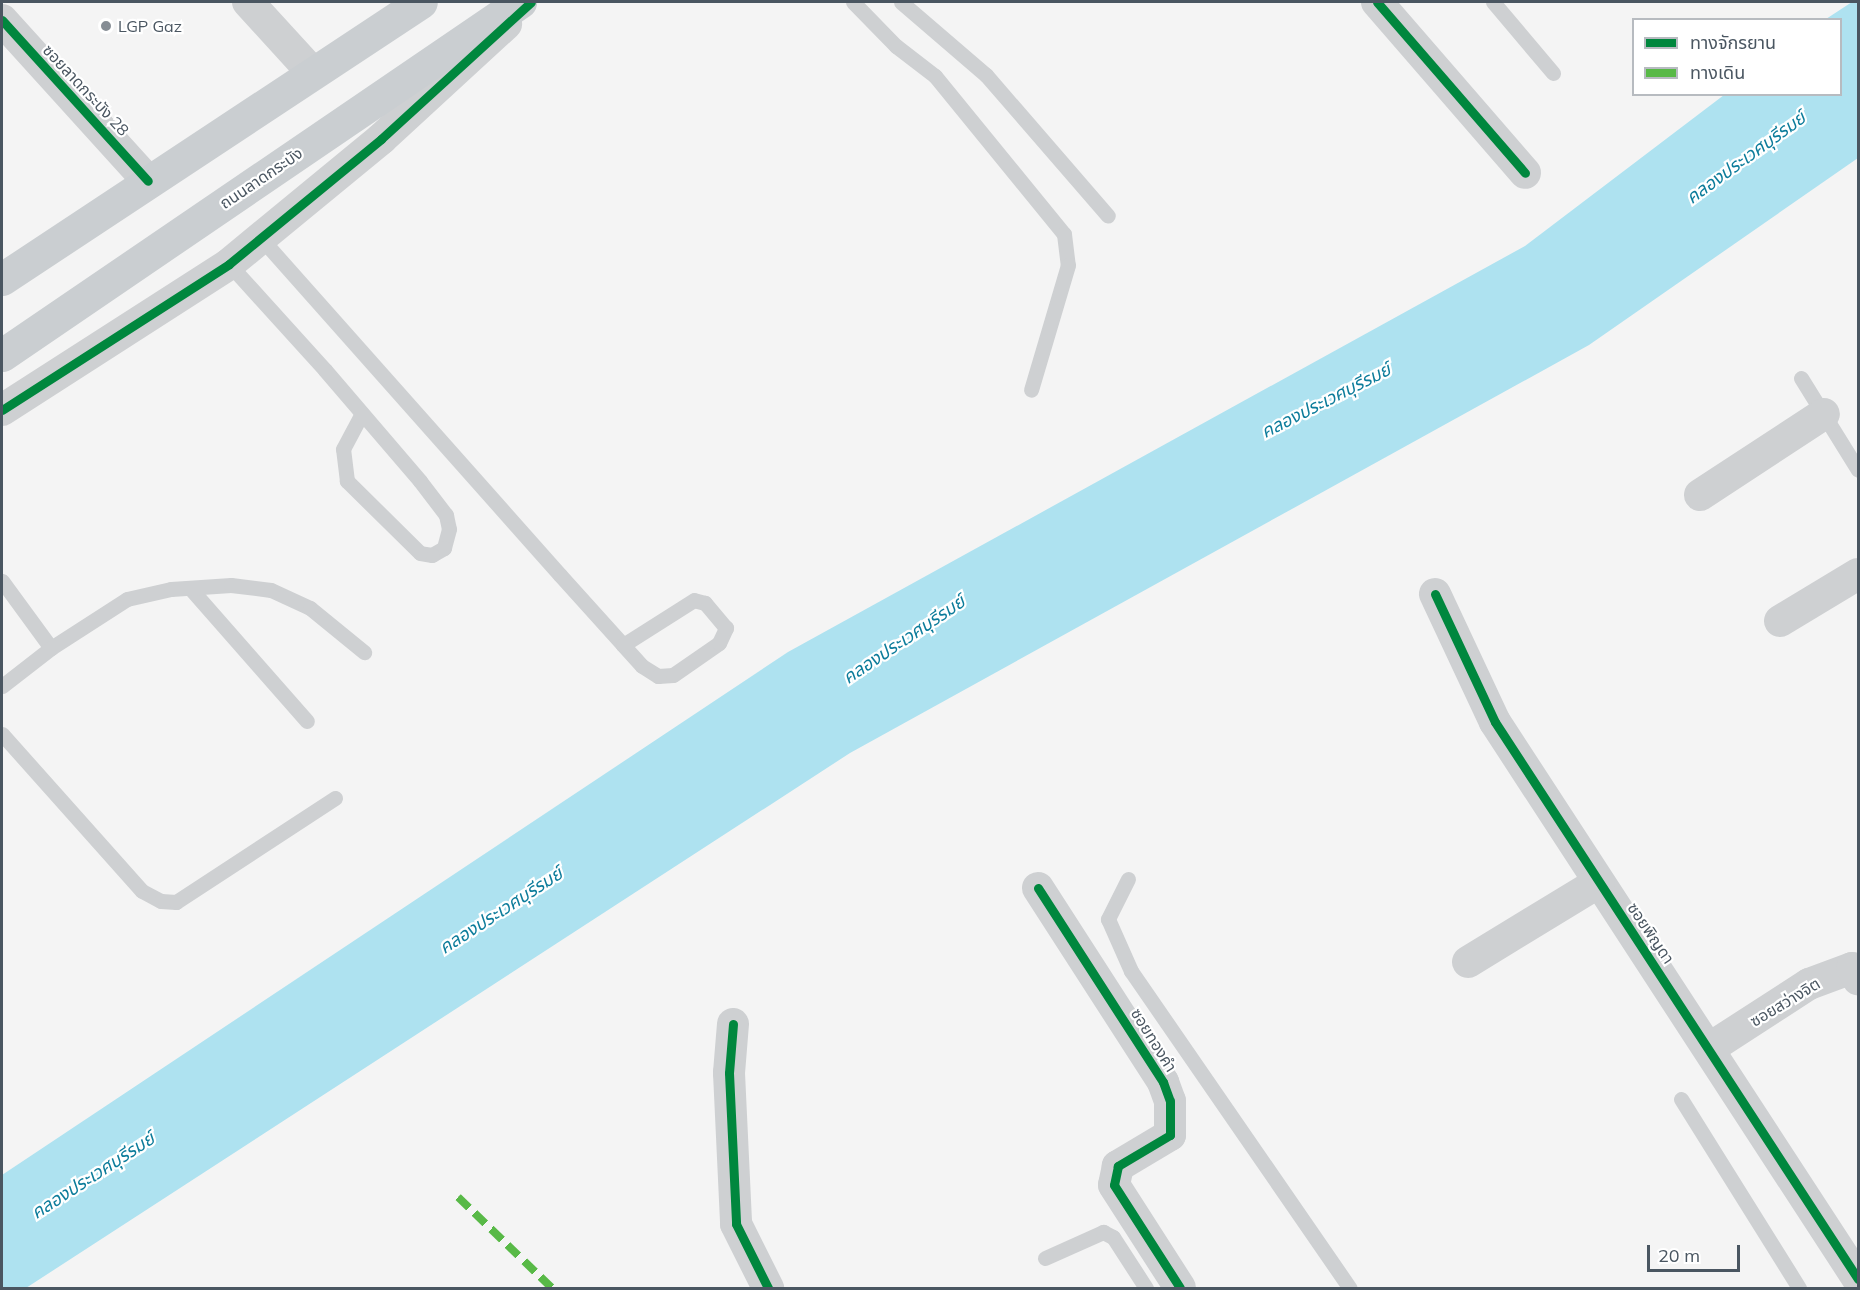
<!DOCTYPE html>
<meta charset="utf-8">
<style>
body{margin:0}
#map{position:relative;width:1860px;height:1290px;overflow:hidden;background:#f4f4f4;font-family:Mulish,"Noto Sans Thai",sans-serif}
div>[style]{position:absolute}
[style*='--x']{left:calc(var(--x)*1px);top:calc(var(--y)*1px);width:calc(var(--w)*1px);rotate:calc(var(--a)*1deg)}
.water>*{inset:0;background:#aee2f0}
.lane>*{height:15px;margin:-7.5px;padding:0 7.5px;transform-origin:7.5px;border-radius:7.5px;background:#ced0d2}
.street>*{height:32px;margin:-16px;padding:0 16px;transform-origin:16px;border-radius:16px;background:#ced0d2}
.primary>*{height:33px;margin:-16.5px;padding:0 16.5px;transform-origin:16.5px;border-radius:16.5px;background:#caced1}
.quiet>*{height:8px;margin-top:-4px;transform-origin:0;background:repeating-linear-gradient(90deg,#58b947 0 15px,transparent 0 23px)}
.cycleway>*{height:9px;margin:-4.5px;padding:0 4.5px;transform-origin:4.5px;border-radius:4.5px;background:#00873e}
.dots>*{width:16px;height:16px;translate:-50% -50%;box-sizing:border-box;border:3px solid #fff;border-radius:50%}
span{translate:-50% -50%;white-space:nowrap;text-align:center;line-height:1.15;-webkit-text-stroke:4.5px #fff;paint-order:stroke}
.poi-label{font-size:16px;color:#4a5661}
.left{translate:0 -50%;text-align:left}
.street-label{font-size:16px;color:#4a5661}
.water-label{font-size:18px;color:#0c7c9b;font-style:italic}
.frame{position:absolute;inset:0;border:3px solid #4a5661;pointer-events:none}
.legend{position:absolute;left:1632px;top:18px;width:210px;height:78px;box-sizing:border-box;background:#fff;border:2px solid #b7bbc0;margin:0;padding:8px 10px;list-style:none;font-size:18px;color:#4a5661}
.legend li{display:flex;align-items:center;gap:12px;height:30px}
.legend b{width:30px;border:2px solid #b7bbc0}
.scale{position:absolute;left:1647px;top:1245px;width:93px;height:27px;box-sizing:border-box;border:3px solid #4a5661;border-top:0;padding-left:8px;font-size:18px;line-height:21px;white-space:nowrap;color:#4a5661;-webkit-text-stroke:4px #fff;paint-order:stroke}
</style>
<div id="map">
<div class="water">
<i style="clip-path:polygon(1852px 2px,1858px 2px,1858px 158px,1589px 345px,850px 753px,26px 1288px,2px 1288px,2px 1175px,788px 652px,1525px 246px,1724px 95px,1840px 94px,1840px 20px,1826px 19px)"></i>
</div>
<div class="lane">
<i style="--x:853;--y:2;--w:62;--a:45.7"></i>
<i style="--x:896;--y:46;--w:49;--a:37.6"></i>
<i style="--x:935;--y:76;--w:204;--a:50.8"></i>
<i style="--x:1064;--y:234;--w:31;--a:83"></i>
<i style="--x:1068;--y:265;--w:130;--a:106.5"></i>
<i style="--x:901;--y:2;--w:112;--a:40.7"></i>
<i style="--x:986;--y:75;--w:186;--a:49.1"></i>
<i style="--x:1493;--y:2;--w:93;--a:49.8"></i>
<i style="--x:259;--y:236;--w:453;--a:48.4"></i>
<i style="--x:560;--y:575;--w:94;--a:48"></i>
<i style="--x:623;--y:645;--w:28;--a:48"></i>
<i style="--x:642;--y:666;--w:19;--a:32"></i>
<i style="--x:658;--y:676;--w:15;--a:-4"></i>
<i style="--x:673;--y:675;--w:56;--a:-34.8"></i>
<i style="--x:719;--y:643;--w:17;--a:-65"></i>
<i style="--x:726;--y:628;--w:33;--a:-130"></i>
<i style="--x:705;--y:603;--w:11;--a:-165"></i>
<i style="--x:694;--y:600;--w:84;--a:147.6"></i>
<i style="--x:229;--y:264;--w:143;--a:47.8"></i>
<i style="--x:325;--y:370;--w:146;--a:49.4"></i>
<i style="--x:420;--y:481;--w:43;--a:52.6"></i>
<i style="--x:446;--y:515;--w:14;--a:78"></i>
<i style="--x:449;--y:529;--w:20;--a:105"></i>
<i style="--x:444;--y:548;--w:14;--a:150"></i>
<i style="--x:432;--y:555;--w:12;--a:-171"></i>
<i style="--x:420;--y:553;--w:103;--a:-135.4"></i>
<i style="--x:347;--y:481;--w:32;--a:-97"></i>
<i style="--x:343;--y:449;--w:40;--a:-62"></i>
<i style="--x:1801;--y:378;--w:108;--a:58.2"></i>
<i style="--x:2;--y:581;--w:83;--a:53.8"></i>
<i style="--x:51;--y:648;--w:62;--a:142.2"></i>
<i style="--x:190;--y:588;--w:177;--a:48.7"></i>
<i style="--x:51;--y:648;--w:90;--a:-32.8"></i>
<i style="--x:127;--y:599;--w:45;--a:-12.8"></i>
<i style="--x:171;--y:589;--w:60;--a:-3.8"></i>
<i style="--x:231;--y:585;--w:40;--a:7.1"></i>
<i style="--x:271;--y:590;--w:43;--a:24.8"></i>
<i style="--x:310;--y:608;--w:70;--a:39.2"></i>
<i style="--x:2;--y:734;--w:210;--a:48.3"></i>
<i style="--x:142;--y:891;--w:21;--a:28"></i>
<i style="--x:161;--y:901;--w:15;--a:4"></i>
<i style="--x:176;--y:902;--w:190;--a:-33.2"></i>
<i style="--x:1128;--y:879;--w:45;--a:116.6"></i>
<i style="--x:1108;--y:919;--w:57;--a:66.1"></i>
<i style="--x:1131;--y:971;--w:385;--a:55.4"></i>
<i style="--x:1681;--y:1099;--w:223;--a:58"></i>
<i style="--x:1045;--y:1258;--w:64;--a:-24.1"></i>
<i style="--x:1103;--y:1232;--w:11;--a:27"></i>
<i style="--x:1113;--y:1237;--w:61;--a:57.1"></i>
</div>
<div class="street">
<i style="--x:248;--y:2;--w:95;--a:47.6"></i>
<i style="--x:1377;--y:2;--w:226;--a:49.1"></i>
<i style="--x:2;--y:20;--w:217;--a:47.8"></i>
<i style="--x:2;--y:410;--w:270;--a:-32.7"></i>
<i style="--x:229;--y:264;--w:197;--a:-39.4"></i>
<i style="--x:381;--y:139;--w:170;--a:-42.6"></i>
<i style="--x:1700;--y:495;--w:148;--a:-33.2"></i>
<i style="--x:1435;--y:594;--w:141;--a:64.9"></i>
<i style="--x:1495;--y:722;--w:665;--a:56.91"></i>
<i style="--x:1780;--y:621;--w:91;--a:-31.1"></i>
<i style="--x:1038;--y:888;--w:231;--a:57.2"></i>
<i style="--x:1163;--y:1082;--w:20;--a:70"></i>
<i style="--x:1170;--y:1101;--w:34;--a:90"></i>
<i style="--x:1170;--y:1135;--w:61;--a:149.2"></i>
<i style="--x:1118;--y:1166;--w:19;--a:102"></i>
<i style="--x:1114;--y:1185;--w:122;--a:57.3"></i>
<i style="--x:1468;--y:962;--w:153;--a:-31.4"></i>
<i style="--x:733;--y:1024;--w:49;--a:94.7"></i>
<i style="--x:729;--y:1073;--w:151;--a:87.3"></i>
<i style="--x:736;--y:1224;--w:72;--a:63.4"></i>
<i style="--x:1710;--y:1048;--w:118;--a:-32.9"></i>
<i style="--x:1809;--y:984;--w:46;--a:-20.4"></i>
<i style="--x:1852;--y:968;--w:13;--a:61"></i>
</div>
<div class="primary">
<i style="--x:2;--y:279;--w:502;--a:-33.47"></i>
<i style="--x:2;--y:355;--w:627;--a:-34.27"></i>
</div>
<div class="quiet">
<i style="--x:458;--y:1197;--w:131;--a:44.1"></i>
</div>
<div class="cycleway">
<i style="--x:1377;--y:2;--w:226;--a:49.1"></i>
<i style="--x:2;--y:20;--w:217;--a:47.8"></i>
<i style="--x:2;--y:410;--w:270;--a:-32.7"></i>
<i style="--x:229;--y:264;--w:197;--a:-39.4"></i>
<i style="--x:381;--y:139;--w:203;--a:-42.4"></i>
<i style="--x:1435;--y:594;--w:141;--a:64.9"></i>
<i style="--x:1495;--y:722;--w:665;--a:56.91"></i>
<i style="--x:1038;--y:888;--w:231;--a:57.2"></i>
<i style="--x:1163;--y:1082;--w:20;--a:70"></i>
<i style="--x:1170;--y:1101;--w:34;--a:90"></i>
<i style="--x:1170;--y:1135;--w:61;--a:149.2"></i>
<i style="--x:1118;--y:1166;--w:19;--a:102"></i>
<i style="--x:1114;--y:1185;--w:122;--a:57.3"></i>
<i style="--x:733;--y:1024;--w:49;--a:94.7"></i>
<i style="--x:729;--y:1073;--w:151;--a:87.3"></i>
<i style="--x:736;--y:1224;--w:72;--a:63.4"></i>
</div>
<div class="dots">
<i style="left:106px;top:26px;background:#868d94"></i>
</div>
<div class="poi-label">
<span class="left" style="left:118px;top:26px">LGP Gaz</span>
</div>
<div class="street-label">
<span style="left:86px;top:90px;rotate:47deg">ซอยลาดกระบัง 28</span>
<span style="left:261px;top:178px;rotate:-34deg">ถนนลาดกระบัง</span>
<span style="left:1651px;top:933px;rotate:56deg">ซอยพิญดา</span>
<span style="left:1785px;top:1002px;rotate:-31deg">ซอยสว่างจิต</span>
<span style="left:1154px;top:1040px;rotate:58deg">ซอยทองคำ</span>
</div>
<div class="water-label">
<span style="left:1746px;top:158px;rotate:-36deg">คลองประเวศบุรีรมย์</span>
<span style="left:1326px;top:401px;rotate:-27deg">คลองประเวศบุรีรมย์</span>
<span style="left:904px;top:640px;rotate:-34deg">คลองประเวศบุรีรมย์</span>
<span style="left:501px;top:911px;rotate:-33deg">คลองประเวศบุรีรมย์</span>
<span style="left:93px;top:1176px;rotate:-33deg">คลองประเวศบุรีรมย์</span>
</div>
<div class="frame"></div>
<ul class="legend">
<li><b style="height:8px;background:#00873e"></b>ทางจักรยาน</li>
<li><b style="height:8px;background:#58b947"></b>ทางเดิน</li>
</ul>
<div class="scale">20 m</div>
</div>
